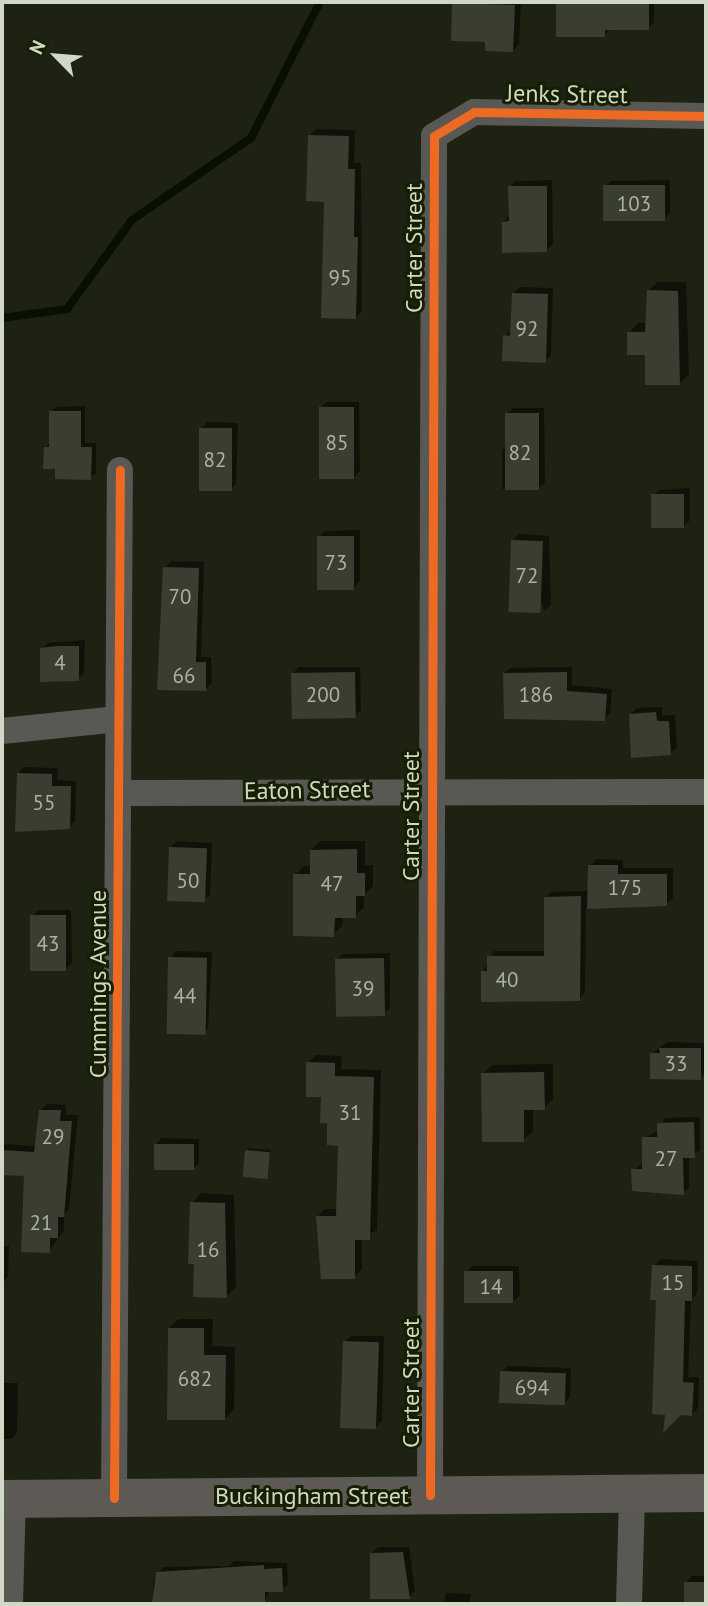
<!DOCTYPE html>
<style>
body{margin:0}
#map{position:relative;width:708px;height:1606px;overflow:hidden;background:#1d2212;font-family:"PT Sans",sans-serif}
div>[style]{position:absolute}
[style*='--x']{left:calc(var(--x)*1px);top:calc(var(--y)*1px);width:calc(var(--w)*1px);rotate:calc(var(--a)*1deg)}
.shadow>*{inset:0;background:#0007}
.stream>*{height:8px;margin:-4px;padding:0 4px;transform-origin:4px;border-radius:4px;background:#091002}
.building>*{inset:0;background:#3a3e30;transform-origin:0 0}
.street>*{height:26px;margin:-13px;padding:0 13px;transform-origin:13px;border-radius:13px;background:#5a5854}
.secondary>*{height:38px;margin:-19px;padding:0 19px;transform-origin:19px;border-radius:19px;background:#5d5955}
.cycleway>*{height:9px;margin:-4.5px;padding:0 4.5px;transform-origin:4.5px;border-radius:4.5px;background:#ed6a23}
span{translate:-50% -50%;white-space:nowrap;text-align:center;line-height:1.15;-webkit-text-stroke:6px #171f03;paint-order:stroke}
.number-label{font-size:21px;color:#abb2a0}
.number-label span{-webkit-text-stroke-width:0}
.street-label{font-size:24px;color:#d1d8c6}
.frame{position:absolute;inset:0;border:4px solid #d1d8c6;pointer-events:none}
.north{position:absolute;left:21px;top:21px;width:70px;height:70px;-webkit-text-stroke:5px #171f03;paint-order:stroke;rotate:295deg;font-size:19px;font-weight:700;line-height:28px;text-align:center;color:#d1d8c6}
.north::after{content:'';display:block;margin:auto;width:24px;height:32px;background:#d1d8c6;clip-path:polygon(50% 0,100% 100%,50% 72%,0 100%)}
</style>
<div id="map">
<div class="shadow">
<i style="clip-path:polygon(456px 2px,521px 2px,519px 44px,513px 51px,487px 40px)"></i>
<i style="clip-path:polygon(558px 2px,654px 2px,654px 22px,648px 28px,611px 28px,604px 35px,558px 35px)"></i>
<i style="clip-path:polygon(316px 129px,355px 130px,354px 163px,361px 163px,362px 311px,356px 317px,310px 135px)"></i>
<i style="clip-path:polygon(552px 180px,553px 244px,547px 250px,503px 222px,510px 215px,510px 187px,516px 181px)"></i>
<i style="clip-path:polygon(670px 180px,670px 213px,664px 219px,605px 187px,611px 181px)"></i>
<i style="clip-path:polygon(658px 282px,686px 282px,689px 374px,679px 384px,629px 333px,638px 323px,647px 323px,648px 291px)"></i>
<i style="clip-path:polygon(520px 287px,553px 288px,551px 355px,545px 361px,505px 336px,512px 329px,513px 293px)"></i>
<i style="clip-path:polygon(327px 402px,359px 402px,360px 471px,354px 477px,320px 408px)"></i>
<i style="clip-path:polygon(85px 406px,85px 443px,96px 443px,96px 473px,90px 478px,45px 448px,51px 442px,51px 412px,56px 407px)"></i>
<i style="clip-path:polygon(513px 408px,544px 408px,545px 482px,539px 488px,502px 489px,502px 450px,507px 445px,507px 414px)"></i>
<i style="clip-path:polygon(207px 422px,238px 423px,236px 484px,230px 490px,201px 429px)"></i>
<i style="clip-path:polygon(690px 488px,690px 520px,684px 526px,653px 496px,659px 490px)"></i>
<i style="clip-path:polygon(360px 530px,360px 581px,354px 588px,319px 537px,325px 531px)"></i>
<i style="clip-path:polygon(519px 534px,549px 536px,551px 605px,545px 611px,512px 541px)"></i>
<i style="clip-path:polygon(171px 561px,204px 562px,201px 657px,211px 657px,212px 683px,205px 689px,159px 689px,165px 568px)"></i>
<i style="clip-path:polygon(85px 640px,84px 673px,78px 679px,42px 649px,48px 643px)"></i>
<i style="clip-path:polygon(299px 667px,360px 667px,361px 710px,355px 716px,292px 674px)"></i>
<i style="clip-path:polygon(572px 667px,572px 685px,612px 689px,610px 713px,604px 719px,505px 673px,510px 668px)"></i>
<i style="clip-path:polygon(662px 707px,662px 716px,675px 715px,677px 747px,670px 754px,631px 714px,637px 708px)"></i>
<i style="clip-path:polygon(24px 767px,58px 768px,57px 780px,76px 781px,75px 821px,69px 827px,18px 773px)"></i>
<i style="clip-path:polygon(177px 841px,212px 843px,210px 895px,203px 901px,171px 847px)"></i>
<i style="clip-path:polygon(320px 841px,365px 841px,365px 865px,373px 865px,373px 886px,364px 895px,364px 907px,355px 916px,343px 916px,342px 926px,333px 935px,295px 875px,304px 866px,312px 866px,311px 850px)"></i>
<i style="clip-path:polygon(596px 859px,623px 860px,623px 868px,673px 868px,673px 898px,666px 904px,586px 908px,585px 993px,579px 999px,483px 972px,494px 951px,545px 951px,545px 898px,551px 892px,589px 891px,590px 866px)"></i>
<i style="clip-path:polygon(38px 910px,71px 910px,72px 963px,66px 969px,32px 917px)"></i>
<i style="clip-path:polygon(176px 951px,212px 952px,208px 1028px,202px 1034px,170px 958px)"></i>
<i style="clip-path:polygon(390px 953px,390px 1008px,384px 1014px,337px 960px,343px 954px)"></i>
<i style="clip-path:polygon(667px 1042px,706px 1043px,706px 1072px,700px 1078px,652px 1054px)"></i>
<i style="clip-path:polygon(316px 1055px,342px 1056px,341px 1069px,381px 1070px,377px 1230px,362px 1238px,362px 1269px,354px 1277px,318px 1216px,325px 1209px,338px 1209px,339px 1144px,308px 1063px)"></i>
<i style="clip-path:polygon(553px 1064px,553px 1099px,544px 1108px,533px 1108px,533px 1131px,523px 1140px,483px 1074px,492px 1065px)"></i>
<i style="clip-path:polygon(47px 1104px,66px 1105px,66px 1115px,78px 1115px,69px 1209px,64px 1214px,64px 1230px,49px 1251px,26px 1175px,2px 1173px,2px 1144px,36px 1146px,40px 1111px)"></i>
<i style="clip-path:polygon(700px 1117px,700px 1150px,689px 1156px,689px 1187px,683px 1193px,633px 1170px,644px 1163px,644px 1138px,658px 1131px,665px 1118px)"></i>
<i style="clip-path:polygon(162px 1138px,199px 1139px,199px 1163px,193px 1169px,156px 1144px)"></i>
<i style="clip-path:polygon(249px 1148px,271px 1150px,267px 1177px,246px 1151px)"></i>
<i style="clip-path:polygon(201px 1193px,234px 1195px,236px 1287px,226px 1297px,196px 1262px,192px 1203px)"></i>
<i style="clip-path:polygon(2px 1246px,9px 1246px,8px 1277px,2px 1283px)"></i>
<i style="clip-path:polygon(660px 1259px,698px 1261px,697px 1293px,691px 1300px,688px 1377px,699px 1377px,698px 1408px,692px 1414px,667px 1413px,654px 1266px)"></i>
<i style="clip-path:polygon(472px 1266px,519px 1266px,520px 1295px,514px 1301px,466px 1272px)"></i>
<i style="clip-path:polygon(179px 1319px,213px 1319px,212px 1346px,235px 1347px,234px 1409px,225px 1419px,169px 1328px)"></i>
<i style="clip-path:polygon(351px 1336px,384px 1336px,382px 1421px,376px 1427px,345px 1342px)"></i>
<i style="clip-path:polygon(508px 1366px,571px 1368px,570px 1397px,564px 1403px,502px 1372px)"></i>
<i style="clip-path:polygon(2px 1383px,18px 1383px,17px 1433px,11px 1439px,2px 1439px)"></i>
<i style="clip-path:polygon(378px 1547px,409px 1547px,415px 1591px,409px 1597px,372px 1553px)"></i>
<i style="clip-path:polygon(234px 1561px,287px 1563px,288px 1584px,282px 1590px,270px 1590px,264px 1603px,154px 1604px,153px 1581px,163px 1567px,229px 1566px)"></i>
<i style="clip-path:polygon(692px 1576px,706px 1576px,706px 1604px,686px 1604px,686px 1582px)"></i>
<i style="clip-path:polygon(446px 1593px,471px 1594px,470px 1604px,443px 1604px)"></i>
</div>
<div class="stream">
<i style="--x:2;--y:318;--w:66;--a:-7.9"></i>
<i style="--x:67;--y:309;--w:110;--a:-53.9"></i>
<i style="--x:132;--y:220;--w:145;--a:-34.6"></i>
<i style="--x:251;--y:138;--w:153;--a:-63.1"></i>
</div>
<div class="building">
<i style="clip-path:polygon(556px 2px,649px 2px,649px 30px,605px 30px,605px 37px,556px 37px)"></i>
<i style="clip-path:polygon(452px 3px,515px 5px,513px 52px,485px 51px,485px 42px,451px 41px)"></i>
<i style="clip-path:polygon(308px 135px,349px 136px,348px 169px,355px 169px,354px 237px,358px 237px,356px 319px,321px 318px,324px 202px,306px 201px)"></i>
<i style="left:665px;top:185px;width:36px;height:62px;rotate:90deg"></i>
<i style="clip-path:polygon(508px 186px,547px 186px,547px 252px,502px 253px,502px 222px,509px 221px)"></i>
<i style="clip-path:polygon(647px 290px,678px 291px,680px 385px,645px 385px,645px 355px,627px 355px,627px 332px,645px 332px)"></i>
<i style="clip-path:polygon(512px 293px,548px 294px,546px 363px,502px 361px,503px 335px,510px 336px)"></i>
<i style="left:319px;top:407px;width:35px;height:72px"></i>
<i style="clip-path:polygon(49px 411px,81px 411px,81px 447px,92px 447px,91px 480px,55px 479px,55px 469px,43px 469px,44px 447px,49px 447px)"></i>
<i style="left:539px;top:413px;width:77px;height:34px;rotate:90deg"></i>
<i style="left:199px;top:428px;width:33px;height:63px"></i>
<i style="left:684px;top:494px;width:34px;height:33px;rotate:90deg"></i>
<i style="left:317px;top:536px;width:37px;height:54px"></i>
<i style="left:511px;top:540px;width:32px;height:72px;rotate:2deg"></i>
<i style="clip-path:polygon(163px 567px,199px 568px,196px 662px,206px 662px,206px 691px,157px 690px)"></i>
<i style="clip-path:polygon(56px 646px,79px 646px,79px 681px,40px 682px,40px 648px)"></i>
<i style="left:355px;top:672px;width:46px;height:64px;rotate:89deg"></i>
<i style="clip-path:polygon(567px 672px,567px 691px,607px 694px,605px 721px,504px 719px,503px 673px)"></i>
<i style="clip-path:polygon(656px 712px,657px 721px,669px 721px,671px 755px,631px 758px,629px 714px)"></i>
<i style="clip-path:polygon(17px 773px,52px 774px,52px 786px,71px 786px,70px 829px,15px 832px)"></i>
<i style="left:169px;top:847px;width:38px;height:54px;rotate:2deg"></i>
<i style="clip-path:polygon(357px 849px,357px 873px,365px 873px,365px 896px,356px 896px,356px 918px,335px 918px,334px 937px,293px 936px,293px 874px,310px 874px,310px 850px)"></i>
<i style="clip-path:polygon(588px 865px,618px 865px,618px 874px,667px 874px,667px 906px,587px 909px)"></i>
<i style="clip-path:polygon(581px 896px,580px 1001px,481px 1002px,481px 971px,487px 971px,487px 956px,544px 956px,544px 897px)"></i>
<i style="left:66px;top:915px;width:56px;height:36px;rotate:90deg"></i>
<i style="left:168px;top:957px;width:39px;height:77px;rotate:1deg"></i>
<i style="left:384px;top:958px;width:58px;height:49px;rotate:89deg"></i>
<i style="clip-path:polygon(659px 1048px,701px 1048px,701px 1080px,650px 1079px,650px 1053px,660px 1053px)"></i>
<i style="clip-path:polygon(306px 1062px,335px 1063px,335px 1076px,374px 1077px,370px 1240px,355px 1240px,355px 1279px,321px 1279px,316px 1216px,336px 1216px,338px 1146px,327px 1145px,327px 1123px,320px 1123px,321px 1097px,306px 1097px)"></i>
<i style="clip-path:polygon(544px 1072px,545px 1110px,524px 1110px,524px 1142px,482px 1142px,481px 1073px)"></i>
<i style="clip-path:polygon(39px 1110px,61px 1110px,60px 1121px,72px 1121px,64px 1217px,58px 1217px,58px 1238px,50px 1238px,50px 1253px,21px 1252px,24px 1176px,2px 1175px,2px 1150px,34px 1152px)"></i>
<i style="clip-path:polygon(694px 1122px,695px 1158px,683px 1158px,684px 1195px,632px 1191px,631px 1169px,642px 1169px,642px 1137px,657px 1137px,657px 1123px)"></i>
<i style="left:154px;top:1144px;width:40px;height:26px"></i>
<i style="left:245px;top:1150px;width:25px;height:27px;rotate:5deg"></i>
<i style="clip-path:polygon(190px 1202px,225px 1203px,227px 1298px,193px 1297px,194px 1264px,188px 1264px)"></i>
<i style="clip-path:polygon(652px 1265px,692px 1266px,692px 1301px,685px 1301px,683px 1382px,694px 1383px,692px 1416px,681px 1415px,663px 1433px,665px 1415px,652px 1414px,656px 1300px,650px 1300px)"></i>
<i style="left:464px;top:1271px;width:49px;height:32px"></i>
<i style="clip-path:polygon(168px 1328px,204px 1328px,204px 1355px,226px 1355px,225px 1420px,167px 1420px)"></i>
<i style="left:343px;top:1341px;width:36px;height:87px;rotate:2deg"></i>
<i style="left:500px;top:1371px;width:66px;height:32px;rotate:2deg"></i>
<i style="clip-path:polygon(403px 1552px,410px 1599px,370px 1599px,370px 1553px)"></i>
<i style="clip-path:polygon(264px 1565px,264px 1569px,282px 1568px,283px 1592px,265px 1592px,265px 1604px,152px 1604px,156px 1572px)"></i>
<i style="left:684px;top:1582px;width:22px;height:22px"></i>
</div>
<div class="street">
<i style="--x:2;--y:731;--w:117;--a:-5.9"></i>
<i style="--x:118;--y:793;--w:588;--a:-0.1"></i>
<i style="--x:430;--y:1495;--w:1359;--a:-89.83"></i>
<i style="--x:434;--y:136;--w:47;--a:-31"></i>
<i style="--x:474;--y:112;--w:232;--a:1"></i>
<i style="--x:114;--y:1498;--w:1028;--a:-89.67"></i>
<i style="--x:10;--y:1604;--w:105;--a:-88.4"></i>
<i style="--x:629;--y:1604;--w:110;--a:-88.4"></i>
</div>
<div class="secondary">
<i style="--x:2;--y:1499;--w:704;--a:-0.49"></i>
</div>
<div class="cycleway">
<i style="--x:430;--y:1495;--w:1359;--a:-89.83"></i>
<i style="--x:434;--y:136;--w:47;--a:-31"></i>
<i style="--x:474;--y:112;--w:232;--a:1"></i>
<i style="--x:114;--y:1498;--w:1028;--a:-89.67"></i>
</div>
<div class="number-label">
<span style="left:634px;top:204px">103</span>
<span style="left:340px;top:278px">95</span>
<span style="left:527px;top:329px">92</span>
<span style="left:337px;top:443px">85</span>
<span style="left:520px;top:453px">82</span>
<span style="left:215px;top:460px">82</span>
<span style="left:336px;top:563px">73</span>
<span style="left:527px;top:576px">72</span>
<span style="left:180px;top:597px">70</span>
<span style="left:60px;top:663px">4</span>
<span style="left:184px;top:676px">66</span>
<span style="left:323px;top:695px">200</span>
<span style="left:536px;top:695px">186</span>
<span style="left:44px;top:803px">55</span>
<span style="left:188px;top:881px">50</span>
<span style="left:332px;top:884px">47</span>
<span style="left:625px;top:888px">175</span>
<span style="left:48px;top:944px">43</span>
<span style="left:507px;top:980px">40</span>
<span style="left:363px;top:989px">39</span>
<span style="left:185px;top:996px">44</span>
<span style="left:676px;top:1064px">33</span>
<span style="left:350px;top:1113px">31</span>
<span style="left:53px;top:1137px">29</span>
<span style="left:666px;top:1159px">27</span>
<span style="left:41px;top:1223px">21</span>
<span style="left:208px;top:1250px">16</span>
<span style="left:673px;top:1283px">15</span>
<span style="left:491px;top:1287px">14</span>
<span style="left:195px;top:1379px">682</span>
<span style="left:532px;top:1388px">694</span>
</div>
<div class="street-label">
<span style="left:567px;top:94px;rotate:1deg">Jenks Street</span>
<span style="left:414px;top:248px;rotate:-90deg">Carter Street</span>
<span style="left:307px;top:790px;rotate:-1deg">Eaton Street</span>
<span style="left:411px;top:816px;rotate:-90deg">Carter Street</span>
<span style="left:98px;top:984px;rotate:-90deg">Cummings Avenue</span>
<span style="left:411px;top:1383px;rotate:-90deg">Carter Street</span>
<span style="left:312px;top:1496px">Buckingham Street</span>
</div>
<div class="frame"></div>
<div class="north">N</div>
</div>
